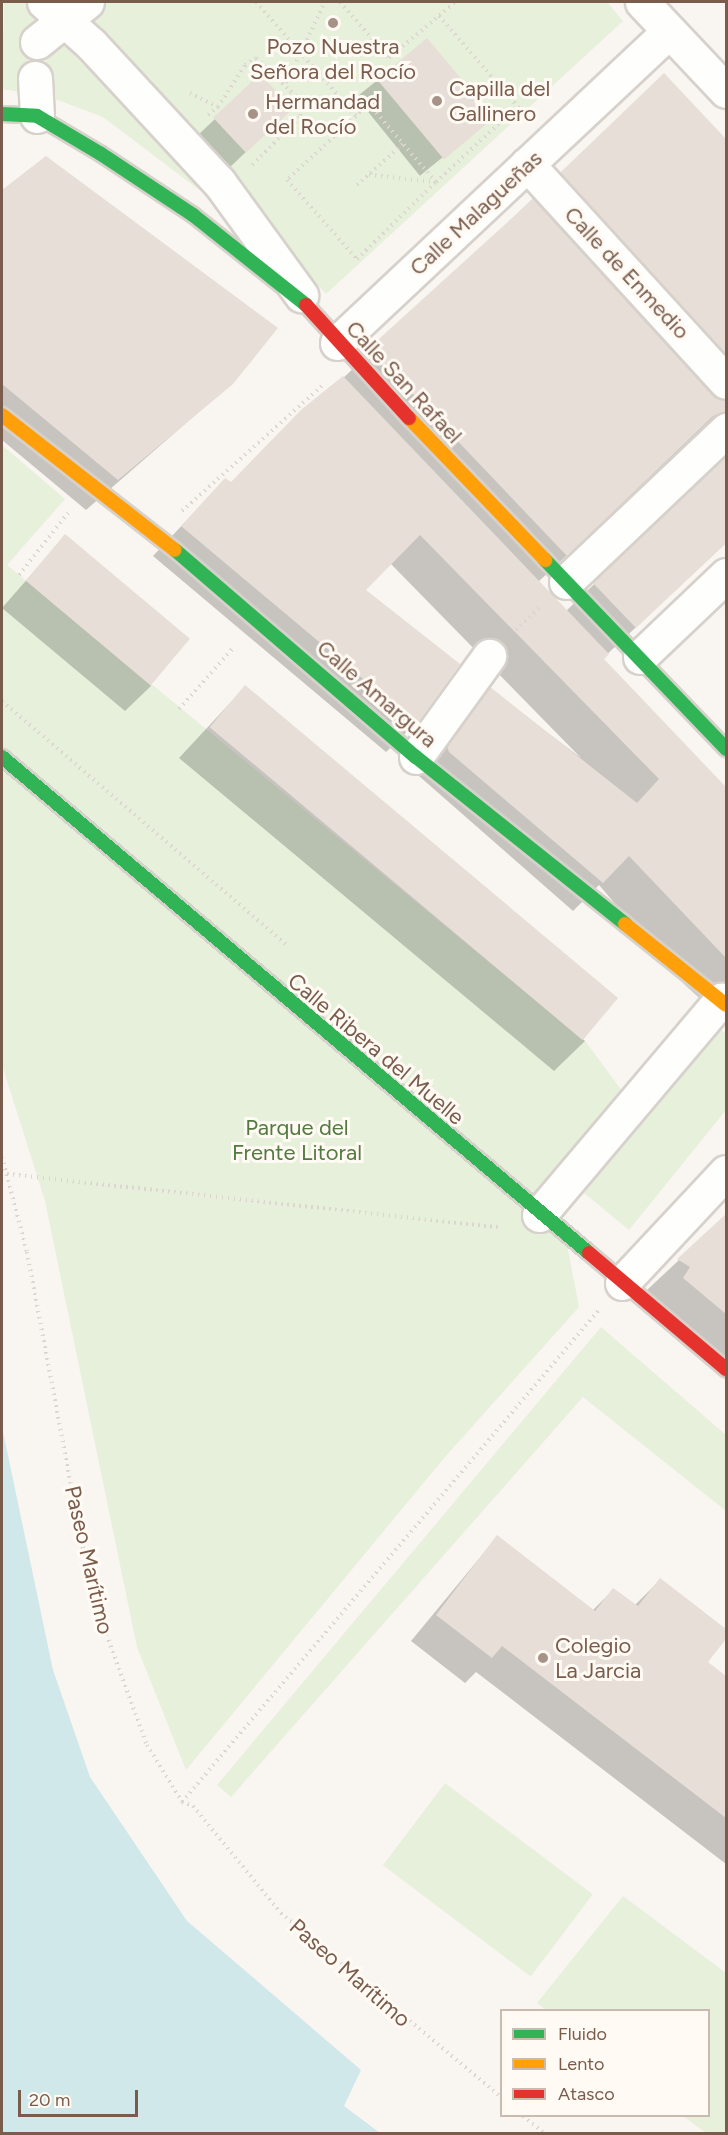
<!DOCTYPE html>
<meta charset="utf-8">
<style>
body{margin:0}
#map{position:relative;width:728px;height:2135px;overflow:hidden;background:#f9f5f0;font-family:Figtree,sans-serif}
div>[style]{position:absolute}
[style*='--x']{left:calc(var(--x)*1px);top:calc(var(--y)*1px);width:calc(var(--w)*1px);rotate:calc(var(--a)*1deg)}
.green>*{inset:0;background:#e7f0db;transform-origin:0 0}
.water>*{inset:0;background:#d0e8ea}
.shadow>*{inset:0;background:#0003;transform-origin:0 0}
.building>*{inset:0;background:#e6ded7;transform-origin:0 0}
.path>*{height:4px;margin-top:-2px;transform-origin:0;background:repeating-linear-gradient(90deg,#dcd5d0 0 1.5px,transparent 0 6px)}
.roads{filter:drop-shadow(2px 0 #d7d1cb) drop-shadow(-2px 0 #d7d1cb) drop-shadow(0 2px #d7d1cb) drop-shadow(0 -2px #d7d1cb)}
.street>*{height:33px;margin:-16.5px;padding:0 16.5px;transform-origin:16.5px;border-radius:16.5px;background:#fefefd}
.fast>*{height:14px;margin:-7px;padding:0 7px;transform-origin:7px;border-radius:7px;background:#30b455}
.slow>*{height:14px;margin:-7px;padding:0 7px;transform-origin:7px;border-radius:7px;background:#ff9f0a}
.jam>*{height:14px;margin:-7px;padding:0 7px;transform-origin:7px;border-radius:7px;background:#e5322d}
.dots>*{width:16px;height:16px;translate:-50% -50%;box-sizing:border-box;border:3px solid #fffaf3;border-radius:50%}
span{translate:-50% -50%;white-space:nowrap;text-align:center;line-height:1.15;-webkit-text-stroke:6px #fffaf3;paint-order:stroke}
.poi-label{font-size:22px;color:#7a5c4d}
.left{translate:0 -50%;text-align:left}
.street-label{font-size:22px;color:#7a5c4d}
.park-label{font-size:22px;color:#537a41}
.frame{position:absolute;inset:0;border:3px solid #7a5c4d;pointer-events:none}
.legend{position:absolute;left:500px;top:2009px;width:210px;height:108px;box-sizing:border-box;background:#fffaf3;border:2px solid #cabbb1;margin:0;padding:8px 10px;list-style:none;font-size:18px;color:#7a5c4d}
.legend li{display:flex;align-items:center;gap:12px;height:30px}
.legend b{width:30px;border:2px solid #cabbb1}
.scale{position:absolute;left:18px;top:2090px;width:120px;height:27px;box-sizing:border-box;border:3px solid #7a5c4d;border-top:0;padding-left:8px;font-size:18px;line-height:21px;white-space:nowrap;color:#7a5c4d;-webkit-text-stroke:4px #fffaf3;paint-order:stroke}
</style>
<div id="map">
<div class="green">
<i style="clip-path:polygon(4px 2px,35px 2px,207px 176px,198px 189px,103px 117px,47px 96px,2px 89px)"></i>
<i style="clip-path:polygon(61px 2px,607px 2px,623px 21px,326px 294px)"></i>
<i style="clip-path:polygon(2px 445px,65px 499px,7px 565px,586px 1042px,622px 1091px,554px 1177px,579px 1307px,445px 1457px,186px 1770px,137px 1647px,45px 1201px,2px 1065px)"></i>
<i style="clip-path:polygon(717px 1027px,726px 1034px,726px 1110px,629px 1230px,584px 1193px)"></i>
<i style="clip-path:polygon(601px 1327px,726px 1435px,726px 1511px,583px 1397px,231px 1797px,217px 1785px)"></i>
<i style="left:445px;top:1783px;width:185px;height:103px;rotate:37deg"></i>
<i style="clip-path:polygon(623px 1896px,726px 1973px,726px 2133px,706px 2133px,683px 2116px,708px 2116px,708px 2010px,546px 2010px,537px 2003px)"></i>
</div>
<div class="water">
<i style="clip-path:polygon(2px 1427px,53px 1670px,90px 1777px,187px 1921px,361px 2070px,344px 2106px,380px 2133px,2px 2133px)"></i>
</div>
<div class="shadow">
<i style="left:427px;top:40px;width:101px;height:91px;rotate:51deg"></i>
<i style="clip-path:polygon(evenodd,664px 75px,726px 141px,726px 543px,602px 659px,726px 789px,726px 1022px,685px 985px,599px 885px,573px 911px,419px 776px,490px 689px,581px 758px,390px 563px,364px 590px,416px 723px,386px 752px,153px 556px,225px 480px,231px 484px,664px 75px,692px 440px,716px 456px,711px 473px,566px 611px,538px 582px,692px 440px)"></i>
<i style="clip-path:polygon(260px 76px,272px 127px,226px 171px,195px 138px)"></i>
<i style="clip-path:polygon(46px 158px,232px 383px,86px 510px,2px 440px,2px 192px)"></i>
<i style="clip-path:polygon(65px 536px,151px 686px,125px 711px,2px 608px)"></i>
<i style="clip-path:polygon(245px 687px,585px 1041px,554px 1071px,179px 758px)"></i>
<i style="clip-path:polygon(726px 1216px,726px 1369px,647px 1290px)"></i>
<i style="clip-path:polygon(497px 1537px,592px 1611px,613px 1590px,634px 1606px,660px 1580px,726px 1631px,706px 1662px,726px 1678px,726px 1864px,476px 1672px,465px 1683px,411px 1641px)"></i>
</div>
<div class="building">
<i style="left:427px;top:38px;width:104px;height:65px;rotate:50deg"></i>
<i style="clip-path:polygon(664px 73px,726px 139px,726px 355px,560px 173px)"></i>
<i style="left:260px;top:74px;width:48px;height:64px;rotate:47deg"></i>
<i style="clip-path:polygon(46px 156px,278px 328px,233px 384px,118px 480px,2px 384px,2px 190px)"></i>
<i style="clip-path:polygon(533px 199px,712px 395px,726px 400px,726px 412px,713px 416px,567px 556px,369px 348px)"></i>
<i style="clip-path:polygon(343px 376px,609px 654px,604px 659px,726px 787px,726px 958px,629px 856px,603px 883px,449px 752px,447px 746px,490px 687px,637px 803px,659px 779px,420px 535px,366px 590px,460px 664px,417px 724px,181px 526px,225px 478px,231px 482px,302px 409px)"></i>
<i style="clip-path:polygon(726px 455px,726px 543px,636px 628px,593px 583px)"></i>
<i style="left:65px;top:534px;width:163px;height:61px;rotate:40deg"></i>
<i style="left:245px;top:685px;width:487px;height:55px;rotate:40deg"></i>
<i style="clip-path:polygon(726px 1214px,726px 1314px,683px 1278px,690px 1267px,677px 1259px)"></i>
<i style="clip-path:polygon(497px 1535px,595px 1611px,613px 1588px,638px 1606px,660px 1578px,726px 1629px,726px 1639px,708px 1662px,726px 1676px,726px 1818px,502px 1646px,492px 1658px,436px 1615px)"></i>
</div>
<div class="path">
<i style="--x:256;--y:2;--w:152;--a:48.7"></i>
<i style="--x:356;--y:116;--w:94;--a:137.2"></i>
<i style="--x:287;--y:180;--w:106;--a:48.5"></i>
<i style="--x:357;--y:259;--w:110;--a:-44.3"></i>
<i style="--x:436;--y:182;--w:104;--a:-130.7"></i>
<i style="--x:368;--y:103;--w:18;--a:133"></i>
<i style="--x:340;--y:2;--w:74;--a:48.8"></i>
<i style="--x:389;--y:58;--w:87;--a:-40.3"></i>
<i style="--x:439;--y:16;--w:131;--a:49"></i>
<i style="--x:286;--y:83;--w:90;--a:-64.3"></i>
<i style="--x:190;--y:93;--w:31;--a:27"></i>
<i style="--x:218;--y:107;--w:50;--a:-57.3"></i>
<i style="--x:245;--y:65;--w:13;--a:-32"></i>
<i style="--x:256;--y:58;--w:64;--a:43.7"></i>
<i style="--x:302;--y:102;--w:15;--a:98"></i>
<i style="--x:300;--y:117;--w:68;--a:135"></i>
<i style="--x:208;--y:115;--w:13;--a:-39"></i>
<i style="--x:369;--y:175;--w:67;--a:6"></i>
<i style="--x:436;--y:182;--w:112;--a:-42.8"></i>
<i style="--x:357;--y:185;--w:62;--a:-41.7"></i>
<i style="--x:182;--y:511;--w:191;--a:-41.8"></i>
<i style="--x:19;--y:575;--w:79;--a:-51.7"></i>
<i style="--x:516;--y:630;--w:32;--a:-44"></i>
<i style="--x:2;--y:701;--w:374;--a:40.6"></i>
<i style="--x:179;--y:709;--w:83;--a:-48.4"></i>
<i style="--x:2;--y:1157;--w:98;--a:75.3"></i>
<i style="--x:27;--y:1252;--w:349;--a:79.3"></i>
<i style="--x:92;--y:1595;--w:160;--a:69.9"></i>
<i style="--x:147;--y:1745;--w:67;--a:58.4"></i>
<i style="--x:182;--y:1802;--w:12;--a:20"></i>
<i style="--x:193;--y:1806;--w:139;--a:50.6"></i>
<i style="--x:281;--y:1913;--w:288;--a:39.9"></i>
<i style="--x:7;--y:1174;--w:494;--a:6.2"></i>
<i style="--x:182;--y:1802;--w:644;--a:-49.73"></i>
<i style="--x:523;--y:2116;--w:28;--a:39"></i>
</div>
<div class="roads">
<div class="street">
<i style="--x:44;--y:2;--w:63;--a:41.8"></i>
<i style="--x:91;--y:44;--w:188;--a:47.2"></i>
<i style="--x:219;--y:182;--w:140;--a:54"></i>
<i style="--x:642;--y:2;--w:122;--a:46.7"></i>
<i style="--x:37;--y:42;--w:64;--a:-38.7"></i>
<i style="--x:35;--y:78;--w:38;--a:87"></i>
<i style="--x:527;--y:164;--w:295;--a:47.6"></i>
<i style="--x:337;--y:343;--w:453;--a:-43.2"></i>
<i style="--x:566;--y:582;--w:221;--a:-43.5"></i>
<i style="--x:640;--y:657;--w:119;--a:-43.6"></i>
<i style="--x:416;--y:757;--w:125;--a:-54.1"></i>
<i style="--x:539;--y:1215;--w:282;--a:-49.8"></i>
<i style="--x:622;--y:1283;--w:152;--a:-46.9"></i>
</div>
<div class="fast">
<i style="--x:2;--y:114;--w:35;--a:3"></i>
<i style="--x:37;--y:116;--w:74;--a:30.7"></i>
<i style="--x:101;--y:154;--w:110;--a:33.5"></i>
<i style="--x:193;--y:215;--w:144;--a:38.5"></i>
<i style="--x:175;--y:550;--w:318;--a:40.7"></i>
<i style="--x:416;--y:757;--w:268;--a:38.6"></i>
<i style="--x:545;--y:560;--w:262;--a:46.2"></i>
<i style="--x:2;--y:757;--w:768;--a:40.2"></i>
</div>
<div class="slow">
<i style="--x:2;--y:415;--w:219;--a:38"></i>
<i style="--x:409;--y:418;--w:197;--a:46.2"></i>
<i style="--x:625;--y:924;--w:129;--a:38.7"></i>
</div>
<div class="jam">
<i style="--x:306;--y:305;--w:153;--a:47.7"></i>
<i style="--x:589;--y:1253;--w:180;--a:40.3"></i>
</div>
</div>
<div class="dots">
<i style="left:333px;top:23px;background:#a69286"></i>
<i style="left:437px;top:101px;background:#a69286"></i>
<i style="left:253px;top:114px;background:#a69286"></i>
<i style="left:543px;top:1658px;background:#a69286"></i>
</div>
<div class="poi-label">
<span style="left:333px;top:59px">Pozo Nuestra<br>Señora del Rocío</span>
<span class="left" style="left:449px;top:101px">Capilla del<br>Gallinero</span>
<span class="left" style="left:265px;top:114px">Hermandad<br>del Rocío</span>
<span class="left" style="left:555px;top:1658px">Colegio<br>La Jarcia</span>
</div>
<div class="street-label">
<span style="left:476px;top:213px;rotate:-43deg">Calle Malagueñas</span>
<span style="left:627px;top:273px;rotate:47deg">Calle de Enmedio</span>
<span style="left:404px;top:382px;rotate:47deg">Calle San Rafael</span>
<span style="left:377px;top:694px;rotate:41deg">Calle Amargura</span>
<span style="left:376px;top:1049px;rotate:40deg">Calle Ribera del Muelle</span>
<span style="left:89px;top:1560px;rotate:77deg">Paseo Marítimo</span>
<span style="left:350px;top:1973px;rotate:41deg">Paseo Marítimo</span>
</div>
<div class="park-label">
<span style="left:297px;top:1140px">Parque del<br>Frente Litoral</span>
</div>
<div class="frame"></div>
<ul class="legend">
<li><b style="height:8px;background:#30b455"></b>Fluido</li>
<li><b style="height:8px;background:#ff9f0a"></b>Lento</li>
<li><b style="height:8px;background:#e5322d"></b>Atasco</li>
</ul>
<div class="scale">20 m</div>
</div>
